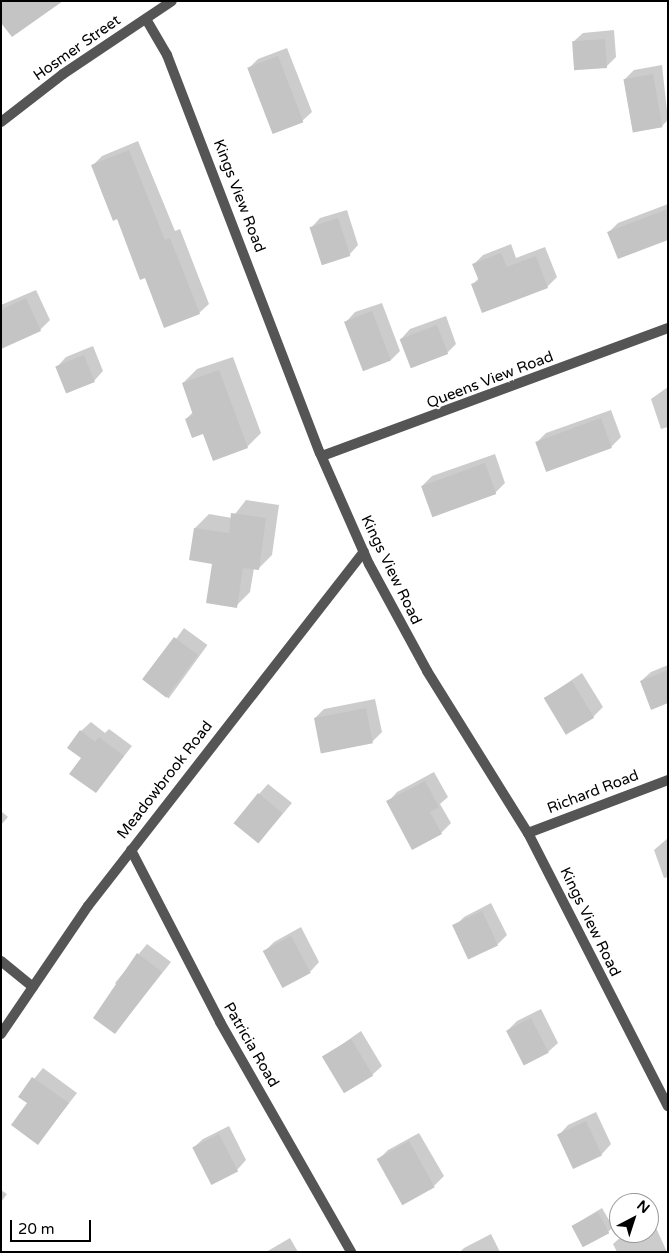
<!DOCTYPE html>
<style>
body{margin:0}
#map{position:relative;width:669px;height:1253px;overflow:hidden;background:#fff;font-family:"Varela Round",sans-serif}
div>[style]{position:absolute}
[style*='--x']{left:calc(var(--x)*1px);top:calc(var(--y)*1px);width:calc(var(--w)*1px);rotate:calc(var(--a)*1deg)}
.shadow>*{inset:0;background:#0003;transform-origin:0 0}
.building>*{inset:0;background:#c4c4c4;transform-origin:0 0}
.minor>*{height:10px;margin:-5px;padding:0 5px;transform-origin:5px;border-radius:5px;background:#555}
.tertiary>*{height:10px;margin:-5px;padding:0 5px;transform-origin:5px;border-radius:5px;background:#555}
span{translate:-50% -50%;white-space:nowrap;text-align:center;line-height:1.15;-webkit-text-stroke:4px #fff;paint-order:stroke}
.street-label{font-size:15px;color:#000}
.frame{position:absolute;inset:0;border:2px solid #000;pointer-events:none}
.north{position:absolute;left:609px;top:1193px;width:50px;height:50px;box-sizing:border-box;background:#fff;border:1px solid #999;border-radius:50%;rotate:40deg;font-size:14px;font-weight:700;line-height:20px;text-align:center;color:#000}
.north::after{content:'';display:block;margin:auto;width:18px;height:22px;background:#000;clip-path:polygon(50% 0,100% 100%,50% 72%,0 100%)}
.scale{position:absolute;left:10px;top:1220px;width:81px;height:22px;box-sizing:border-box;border:2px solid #000;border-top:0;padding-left:6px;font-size:15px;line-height:18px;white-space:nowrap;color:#000;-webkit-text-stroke:4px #fff;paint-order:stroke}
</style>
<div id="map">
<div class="shadow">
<i style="clip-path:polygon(614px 30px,616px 57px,606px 67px,573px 42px,583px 33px)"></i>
<i style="clip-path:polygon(287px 48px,312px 112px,302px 121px,249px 68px,258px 59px)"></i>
<i style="clip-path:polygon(662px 65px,668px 120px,662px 126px,633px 131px,624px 80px,634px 70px)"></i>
<i style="clip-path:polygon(138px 141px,175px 231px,180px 229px,209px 304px,199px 313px,146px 276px,92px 166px,102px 156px)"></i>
<i style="clip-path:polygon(668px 204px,668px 239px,609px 232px,618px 223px)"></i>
<i style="clip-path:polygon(347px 210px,358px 245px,349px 255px,311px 228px,320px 218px)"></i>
<i style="clip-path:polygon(511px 244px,516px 258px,545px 247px,557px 277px,547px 287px,472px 285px,479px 278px,474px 264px,483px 255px)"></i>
<i style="clip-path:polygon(36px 290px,50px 320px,40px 330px,1px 348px,1px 305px)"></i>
<i style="clip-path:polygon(382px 303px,400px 351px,391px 360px,346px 322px,355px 312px)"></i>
<i style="clip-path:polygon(446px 316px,456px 344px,447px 353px,401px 339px,410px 329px)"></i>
<i style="clip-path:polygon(93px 346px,103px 371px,94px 381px,57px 367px,66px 357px)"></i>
<i style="clip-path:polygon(233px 357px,261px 433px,247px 447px,204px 432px,186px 419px,193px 412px,183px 383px,197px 369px)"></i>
<i style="clip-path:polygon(668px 387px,668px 427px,661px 429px,651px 399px)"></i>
<i style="clip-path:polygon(611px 410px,621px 437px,611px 447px,536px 443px,546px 433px)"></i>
<i style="clip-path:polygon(495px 454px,505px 483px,495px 493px,422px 486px,432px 476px)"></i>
<i style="clip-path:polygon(246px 500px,279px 505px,272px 555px,258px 569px,254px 568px,250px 592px,236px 606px,213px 563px,191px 559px,195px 528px,209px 514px,232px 518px)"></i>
<i style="left:184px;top:628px;width:29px;height:66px;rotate:36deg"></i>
<i style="clip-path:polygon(668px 665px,668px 702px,641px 681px,651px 672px)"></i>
<i style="clip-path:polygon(582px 673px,603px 707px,593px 717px,545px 698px)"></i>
<i style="clip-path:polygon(375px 699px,382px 732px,372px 742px,315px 718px,324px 709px)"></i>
<i style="clip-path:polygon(91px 722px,105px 733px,109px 729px,132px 746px,96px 792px,82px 758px,81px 731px)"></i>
<i style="clip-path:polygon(434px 772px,448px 797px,440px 804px,451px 823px,441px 833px,388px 802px,397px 792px)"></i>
<i style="clip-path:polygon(268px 784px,292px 803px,259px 842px,259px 794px)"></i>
<i style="clip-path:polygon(1px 811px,8px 817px,1px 825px)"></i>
<i style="clip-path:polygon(668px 838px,668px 877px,664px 878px,654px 850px)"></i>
<i style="clip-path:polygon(491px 903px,507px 935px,498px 944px,455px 926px,464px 917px)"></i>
<i style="clip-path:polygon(301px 927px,319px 962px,310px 972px,265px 951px,274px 942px)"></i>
<i style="clip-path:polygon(147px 944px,171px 962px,115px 1033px,118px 986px,115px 983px)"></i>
<i style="clip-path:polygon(541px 1009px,558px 1043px,548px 1052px,507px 1031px,517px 1021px)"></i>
<i style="clip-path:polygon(361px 1031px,382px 1066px,372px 1075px,324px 1057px)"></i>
<i style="clip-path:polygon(43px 1068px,77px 1093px,38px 1143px,29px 1103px,20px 1096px)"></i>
<i style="clip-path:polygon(596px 1112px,611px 1144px,602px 1154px,574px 1167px,559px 1135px,568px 1125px)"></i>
<i style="clip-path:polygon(229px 1126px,246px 1160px,237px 1170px,193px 1148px,203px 1139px)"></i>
<i style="clip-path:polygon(419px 1133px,444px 1176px,434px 1186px,379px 1159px,388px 1150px)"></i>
<i style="clip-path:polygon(1px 1190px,7px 1194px,1px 1202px)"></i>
<i style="clip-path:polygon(602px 1208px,613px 1227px,608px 1232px,572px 1226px)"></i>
<i style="clip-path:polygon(653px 1221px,667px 1252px,617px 1252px,613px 1244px,623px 1235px,649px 1233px,649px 1222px)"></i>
<i style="clip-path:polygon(491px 1234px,500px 1252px,460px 1252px,464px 1248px)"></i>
<i style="clip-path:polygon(290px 1238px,298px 1252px,266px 1252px)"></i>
</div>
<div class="building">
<i style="clip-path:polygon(1px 1px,63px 1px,12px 37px,1px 23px)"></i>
<i style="left:605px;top:39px;width:29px;height:33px;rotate:86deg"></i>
<i style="left:278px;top:56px;width:71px;height:33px;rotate:69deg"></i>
<i style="left:653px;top:74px;width:54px;height:30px;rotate:80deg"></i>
<i style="clip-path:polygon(129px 150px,165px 240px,170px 238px,200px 314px,164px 328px,145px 278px,140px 280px,117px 219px,113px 221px,91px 165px)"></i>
<i style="clip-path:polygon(668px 209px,668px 240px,618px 259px,607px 232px)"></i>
<i style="left:338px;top:218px;width:40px;height:30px;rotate:72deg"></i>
<i style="clip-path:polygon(501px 253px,507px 267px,536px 256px,548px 288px,482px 313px,471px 284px,479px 281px,472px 264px)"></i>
<i style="clip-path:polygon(26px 298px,41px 331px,1px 349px,1px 310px)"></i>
<i style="left:372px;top:311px;width:53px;height:30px;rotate:69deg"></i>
<i style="left:437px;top:325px;width:31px;height:40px;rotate:69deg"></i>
<i style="left:84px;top:355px;width:29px;height:31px;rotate:68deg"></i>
<i style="clip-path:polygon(219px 370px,248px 448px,213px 461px,203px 434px,192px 438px,185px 419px,193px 415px,182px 383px)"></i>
<i style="left:601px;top:418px;width:32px;height:70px;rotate:70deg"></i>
<i style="left:485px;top:463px;width:33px;height:68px;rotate:70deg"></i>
<i style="clip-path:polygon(231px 513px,266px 518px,259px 570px,243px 568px,237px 608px,206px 603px,212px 564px,189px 560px,194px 528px,229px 533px)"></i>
<i style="left:174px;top:637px;width:30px;height:53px;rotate:37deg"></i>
<i style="clip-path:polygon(668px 670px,668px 703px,651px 710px,640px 681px)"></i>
<i style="left:572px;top:681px;width:43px;height:33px;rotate:59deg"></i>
<i style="left:366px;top:708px;width:36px;height:53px;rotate:79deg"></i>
<i style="clip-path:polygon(80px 730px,95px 742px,99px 737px,124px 756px,96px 793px,69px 774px,81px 758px,67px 748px)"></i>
<i style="clip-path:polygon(425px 781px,439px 807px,430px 812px,442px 834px,412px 850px,386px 801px)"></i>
<i style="left:258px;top:793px;width:32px;height:39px;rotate:39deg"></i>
<i style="left:482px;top:911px;width:38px;height:33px;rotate:65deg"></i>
<i style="left:291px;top:936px;width:42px;height:32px;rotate:62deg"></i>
<i style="clip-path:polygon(137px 953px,162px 972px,115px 1034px,93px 1018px)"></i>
<i style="left:531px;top:1018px;width:39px;height:28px;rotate:63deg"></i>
<i style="left:351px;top:1039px;width:43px;height:34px;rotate:59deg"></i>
<i style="clip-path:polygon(32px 1077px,69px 1103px,38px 1145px,11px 1125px,27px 1103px,18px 1097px)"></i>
<i style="left:586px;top:1121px;width:38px;height:32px;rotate:65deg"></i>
<i style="left:219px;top:1134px;width:42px;height:30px;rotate:63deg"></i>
<i style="left:409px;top:1141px;width:53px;height:37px;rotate:61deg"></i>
<i style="left:598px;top:1212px;width:24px;height:30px;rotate:62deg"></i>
</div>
<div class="minor">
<i style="--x:146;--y:19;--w:42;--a:59.7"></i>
<i style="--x:167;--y:55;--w:426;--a:69"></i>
<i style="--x:320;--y:453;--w:121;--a:66.2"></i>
<i style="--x:369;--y:564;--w:122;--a:61.5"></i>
<i style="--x:427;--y:671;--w:191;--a:58.1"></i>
<i style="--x:528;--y:833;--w:307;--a:62.9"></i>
<i style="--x:322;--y:456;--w:369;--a:-20.3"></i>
<i style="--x:528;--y:833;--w:150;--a:-20.7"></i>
<i style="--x:131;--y:850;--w:194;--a:62.6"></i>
<i style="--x:220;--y:1022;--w:265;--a:60.3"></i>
<i style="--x:1;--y:961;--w:41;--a:39.1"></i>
<i style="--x:1;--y:1034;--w:155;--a:-55.8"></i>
<i style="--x:88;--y:906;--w:449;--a:-52.1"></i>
</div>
<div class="tertiary">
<i style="--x:1;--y:122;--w:78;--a:-37.7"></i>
<i style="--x:63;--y:74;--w:131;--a:-33.8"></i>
</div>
<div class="street-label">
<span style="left:77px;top:48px;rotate:-35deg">Hosmer Street</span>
<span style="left:239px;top:196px;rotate:69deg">Kings View Road</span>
<span style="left:490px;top:380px;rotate:-21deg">Queens View Road</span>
<span style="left:391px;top:570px;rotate:64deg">Kings View Road</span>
<span style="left:165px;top:780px;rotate:-52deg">Meadowbrook Road</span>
<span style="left:593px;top:792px;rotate:-21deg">Richard Road</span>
<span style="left:590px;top:922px;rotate:64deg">Kings View Road</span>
<span style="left:251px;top:1045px;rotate:60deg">Patricia Road</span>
</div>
<div class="frame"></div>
<div class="north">N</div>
<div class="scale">20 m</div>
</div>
